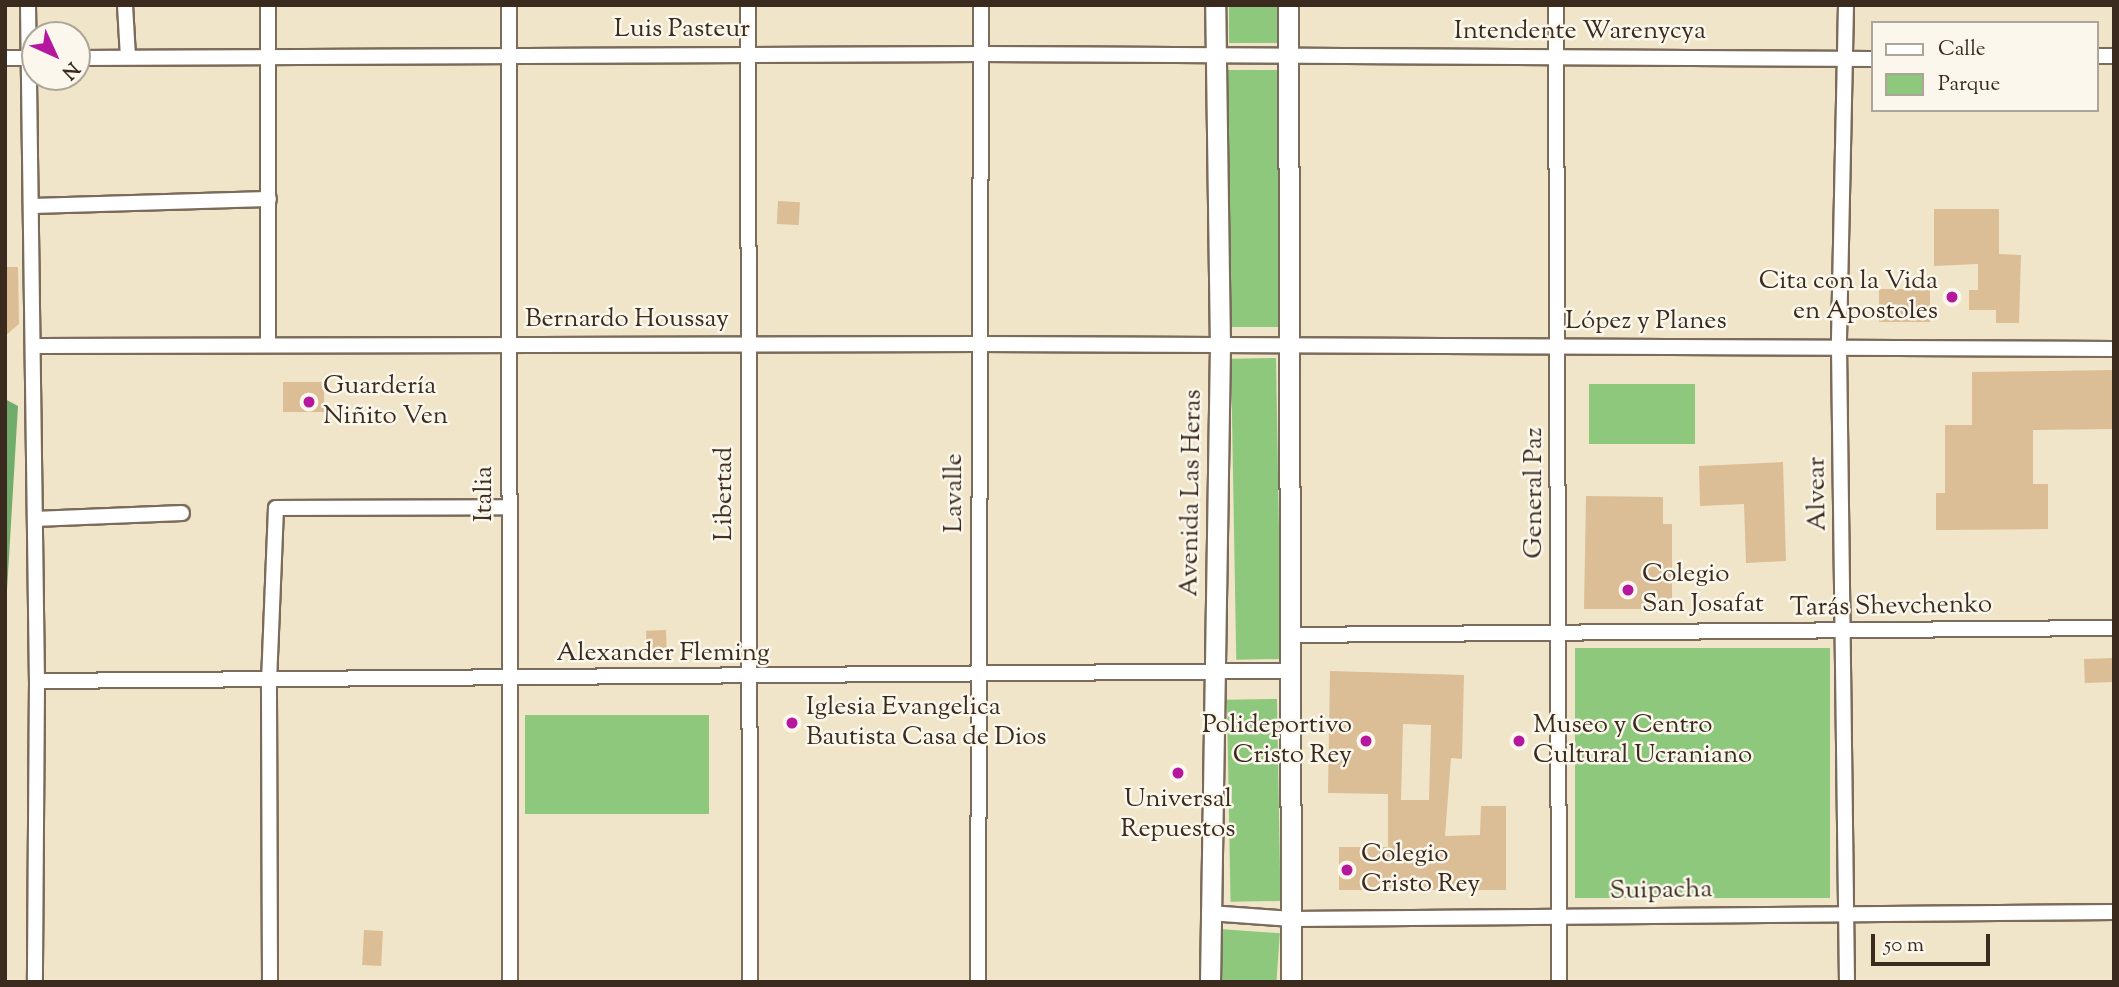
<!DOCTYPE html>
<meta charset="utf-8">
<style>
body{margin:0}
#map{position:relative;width:2119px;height:987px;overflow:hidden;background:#f1e5c9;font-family:"Sorts Mill Goudy",serif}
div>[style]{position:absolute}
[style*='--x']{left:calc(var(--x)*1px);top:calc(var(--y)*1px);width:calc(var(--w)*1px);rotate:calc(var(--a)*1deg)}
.green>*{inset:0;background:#8dc87d;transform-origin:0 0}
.forest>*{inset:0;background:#72ac6c}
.building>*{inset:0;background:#dbbd96;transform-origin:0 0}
.roads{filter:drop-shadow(2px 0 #7b6b5a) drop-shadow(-2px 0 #7b6b5a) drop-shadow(0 2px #7b6b5a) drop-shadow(0 -2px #7b6b5a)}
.minor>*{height:14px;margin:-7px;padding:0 7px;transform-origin:7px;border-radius:7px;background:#fff}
.secondary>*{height:19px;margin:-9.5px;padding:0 9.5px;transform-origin:9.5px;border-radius:9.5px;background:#fff}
.dots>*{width:19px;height:19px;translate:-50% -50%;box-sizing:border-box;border:4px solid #fbf7ec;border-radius:50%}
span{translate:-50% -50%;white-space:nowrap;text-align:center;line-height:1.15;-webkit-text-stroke:5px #fbf7ec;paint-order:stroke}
.street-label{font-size:26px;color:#3b2a1e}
.poi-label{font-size:26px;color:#3b2a1e}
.right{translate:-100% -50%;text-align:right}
.left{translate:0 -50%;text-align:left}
.frame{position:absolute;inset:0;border:7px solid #3b2a1e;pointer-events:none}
.legend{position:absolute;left:1871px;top:21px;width:228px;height:91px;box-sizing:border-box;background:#fbf7ec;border:2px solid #aea59a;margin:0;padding:9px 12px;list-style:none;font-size:21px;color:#3b2a1e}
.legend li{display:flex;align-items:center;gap:14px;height:35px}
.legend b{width:35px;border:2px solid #aea59a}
.north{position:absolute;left:21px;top:21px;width:70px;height:70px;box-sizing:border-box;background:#fbf7ec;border:2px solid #aea59a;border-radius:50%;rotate:135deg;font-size:19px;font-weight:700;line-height:28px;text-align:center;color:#3b2a1e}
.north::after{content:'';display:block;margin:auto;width:24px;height:32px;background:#b5179e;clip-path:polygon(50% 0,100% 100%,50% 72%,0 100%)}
.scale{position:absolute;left:1871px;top:934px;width:119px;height:32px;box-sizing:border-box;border:4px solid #3b2a1e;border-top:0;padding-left:9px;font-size:21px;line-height:24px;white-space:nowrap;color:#3b2a1e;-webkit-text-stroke:5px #fbf7ec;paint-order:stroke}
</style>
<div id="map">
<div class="green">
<i style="left:1229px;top:5px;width:50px;height:38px"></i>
<i style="left:1278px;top:70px;width:257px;height:53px;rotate:90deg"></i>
<i style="left:1276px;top:358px;width:301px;height:45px;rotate:89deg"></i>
<i style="left:1589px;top:384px;width:106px;height:60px"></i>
<i style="left:1830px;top:648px;width:250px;height:255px;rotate:90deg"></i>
<i style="left:1277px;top:699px;width:202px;height:50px;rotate:89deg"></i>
<i style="left:525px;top:715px;width:184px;height:99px"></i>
<i style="left:1220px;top:929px;width:60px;height:53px;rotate:4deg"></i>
</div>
<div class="forest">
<i style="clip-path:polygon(5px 399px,18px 406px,5px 624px)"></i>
</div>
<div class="building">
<i style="left:778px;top:201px;width:22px;height:23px;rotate:3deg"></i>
<i style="clip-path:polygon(1934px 209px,1999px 209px,1999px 254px,2021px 255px,2019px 323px,1996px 323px,1996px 310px,1969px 310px,1969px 290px,1978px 290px,1978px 264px,1934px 266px)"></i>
<i style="clip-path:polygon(5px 267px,18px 267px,19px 324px,5px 336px)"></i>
<i style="left:1930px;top:289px;width:33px;height:51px;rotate:90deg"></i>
<i style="clip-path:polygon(2114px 370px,2114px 429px,2033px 430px,2033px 484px,2048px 484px,2048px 529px,1936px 530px,1936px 493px,1945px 493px,1945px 425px,1972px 425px,1972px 372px)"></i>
<i style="left:283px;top:382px;width:41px;height:30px"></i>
<i style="clip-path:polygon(1783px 462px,1786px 561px,1746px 563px,1744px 504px,1700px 506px,1699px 466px)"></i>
<i style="clip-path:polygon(1586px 496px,1663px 497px,1663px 524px,1672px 524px,1672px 609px,1584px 609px)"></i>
<i style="left:666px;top:630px;width:24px;height:20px;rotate:88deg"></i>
<i style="left:2113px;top:658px;width:24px;height:29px;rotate:88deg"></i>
<i style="clip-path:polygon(evenodd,1330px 671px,1464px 675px,1462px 759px,1451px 758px,1445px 836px,1480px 835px,1481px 806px,1506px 806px,1506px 890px,1339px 890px,1339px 847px,1388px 847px,1388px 794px,1328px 793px,1330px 671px,1403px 724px,1431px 725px,1429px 800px,1401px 800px,1403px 724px)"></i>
<i style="left:364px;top:930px;width:19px;height:35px;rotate:3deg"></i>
</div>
<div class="roads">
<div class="minor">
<i style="--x:28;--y:5;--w:676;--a:89.24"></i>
<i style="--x:37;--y:681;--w:301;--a:90.4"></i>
<i style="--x:125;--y:5;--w:52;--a:86.7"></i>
<i style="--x:509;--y:5;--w:977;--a:89.94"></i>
<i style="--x:748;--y:5;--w:977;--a:89.88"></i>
<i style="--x:1556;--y:5;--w:977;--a:89.82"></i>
<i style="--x:1846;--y:5;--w:342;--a:91.2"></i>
<i style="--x:1839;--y:347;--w:635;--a:89.28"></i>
<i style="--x:2096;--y:56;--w:18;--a:0"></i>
<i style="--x:5;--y:58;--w:30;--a:0"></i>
<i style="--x:77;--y:58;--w:904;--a:-0.25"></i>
<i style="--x:981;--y:54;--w:891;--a:0.32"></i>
<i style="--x:31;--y:206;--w:238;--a:-1.7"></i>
<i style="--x:268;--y:344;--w:339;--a:-90"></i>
<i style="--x:33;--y:346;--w:947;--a:-0.12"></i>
<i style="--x:980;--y:344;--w:1134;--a:0.25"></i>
<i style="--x:35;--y:519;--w:147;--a:-2.3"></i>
<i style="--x:1290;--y:635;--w:824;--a:-0.49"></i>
<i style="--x:37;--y:681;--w:1252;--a:-0.46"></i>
<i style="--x:1209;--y:913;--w:83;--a:4.1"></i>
<i style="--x:1292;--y:919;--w:822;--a:-0.49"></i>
<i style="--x:270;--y:982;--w:300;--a:-90.2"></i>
<i style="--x:269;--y:682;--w:174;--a:-87.7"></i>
<i style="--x:276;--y:508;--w:233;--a:-0.2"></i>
<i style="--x:978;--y:982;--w:977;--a:-89.82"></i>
</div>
<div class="secondary">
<i style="--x:1288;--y:5;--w:977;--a:89.82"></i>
<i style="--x:1210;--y:982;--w:634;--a:-89.1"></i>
<i style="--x:1220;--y:348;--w:343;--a:-90.8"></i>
</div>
</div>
<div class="dots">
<i style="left:1952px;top:297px;background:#b5179e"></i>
<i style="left:309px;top:402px;background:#b5179e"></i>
<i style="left:1628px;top:590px;background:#b5179e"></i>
<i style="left:792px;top:723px;background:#b5179e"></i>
<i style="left:1366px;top:741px;background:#b5179e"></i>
<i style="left:1519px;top:741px;background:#b5179e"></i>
<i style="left:1178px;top:773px;background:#b5179e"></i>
<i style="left:1347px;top:870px;background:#b5179e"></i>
</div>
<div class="street-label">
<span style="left:682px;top:30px">Luis Pasteur</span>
<span style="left:1580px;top:32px">Intendente Warenycya</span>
<span style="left:627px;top:320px">Bernardo Houssay</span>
<span style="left:1646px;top:322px">López y Planes</span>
<span style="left:955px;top:493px;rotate:-90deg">Lavalle</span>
<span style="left:1192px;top:493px;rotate:-89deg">Avenida Las Heras</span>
<span style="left:1535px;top:493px;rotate:-90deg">General Paz</span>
<span style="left:485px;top:494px;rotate:-90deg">Italia</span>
<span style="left:725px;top:494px;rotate:-90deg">Libertad</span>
<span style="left:1818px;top:494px;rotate:-91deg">Alvear</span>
<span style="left:1891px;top:607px;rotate:-1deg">Tarás Shevchenko</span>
<span style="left:663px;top:654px">Alexander Fleming</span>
<span style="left:1661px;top:891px;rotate:-1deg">Suipacha</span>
</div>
<div class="poi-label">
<span class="right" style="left:1938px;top:297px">Cita con la Vida<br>en Apostoles</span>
<span class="left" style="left:323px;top:402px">Guardería<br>Niñito Ven</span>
<span class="left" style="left:1642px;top:590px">Colegio<br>San Josafat</span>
<span class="left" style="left:806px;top:723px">Iglesia Evangelica<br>Bautista Casa de Dios</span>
<span class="right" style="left:1352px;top:741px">Polideportivo<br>Cristo Rey</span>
<span class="left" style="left:1533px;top:741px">Museo y Centro<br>Cultural Ucraniano</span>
<span style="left:1178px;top:815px">Universal<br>Repuestos</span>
<span class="left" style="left:1361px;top:870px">Colegio<br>Cristo Rey</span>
</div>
<div class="frame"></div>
<ul class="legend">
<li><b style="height:9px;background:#fff"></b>Calle</li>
<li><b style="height:19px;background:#8dc87d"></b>Parque</li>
</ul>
<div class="north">N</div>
<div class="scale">50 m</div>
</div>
